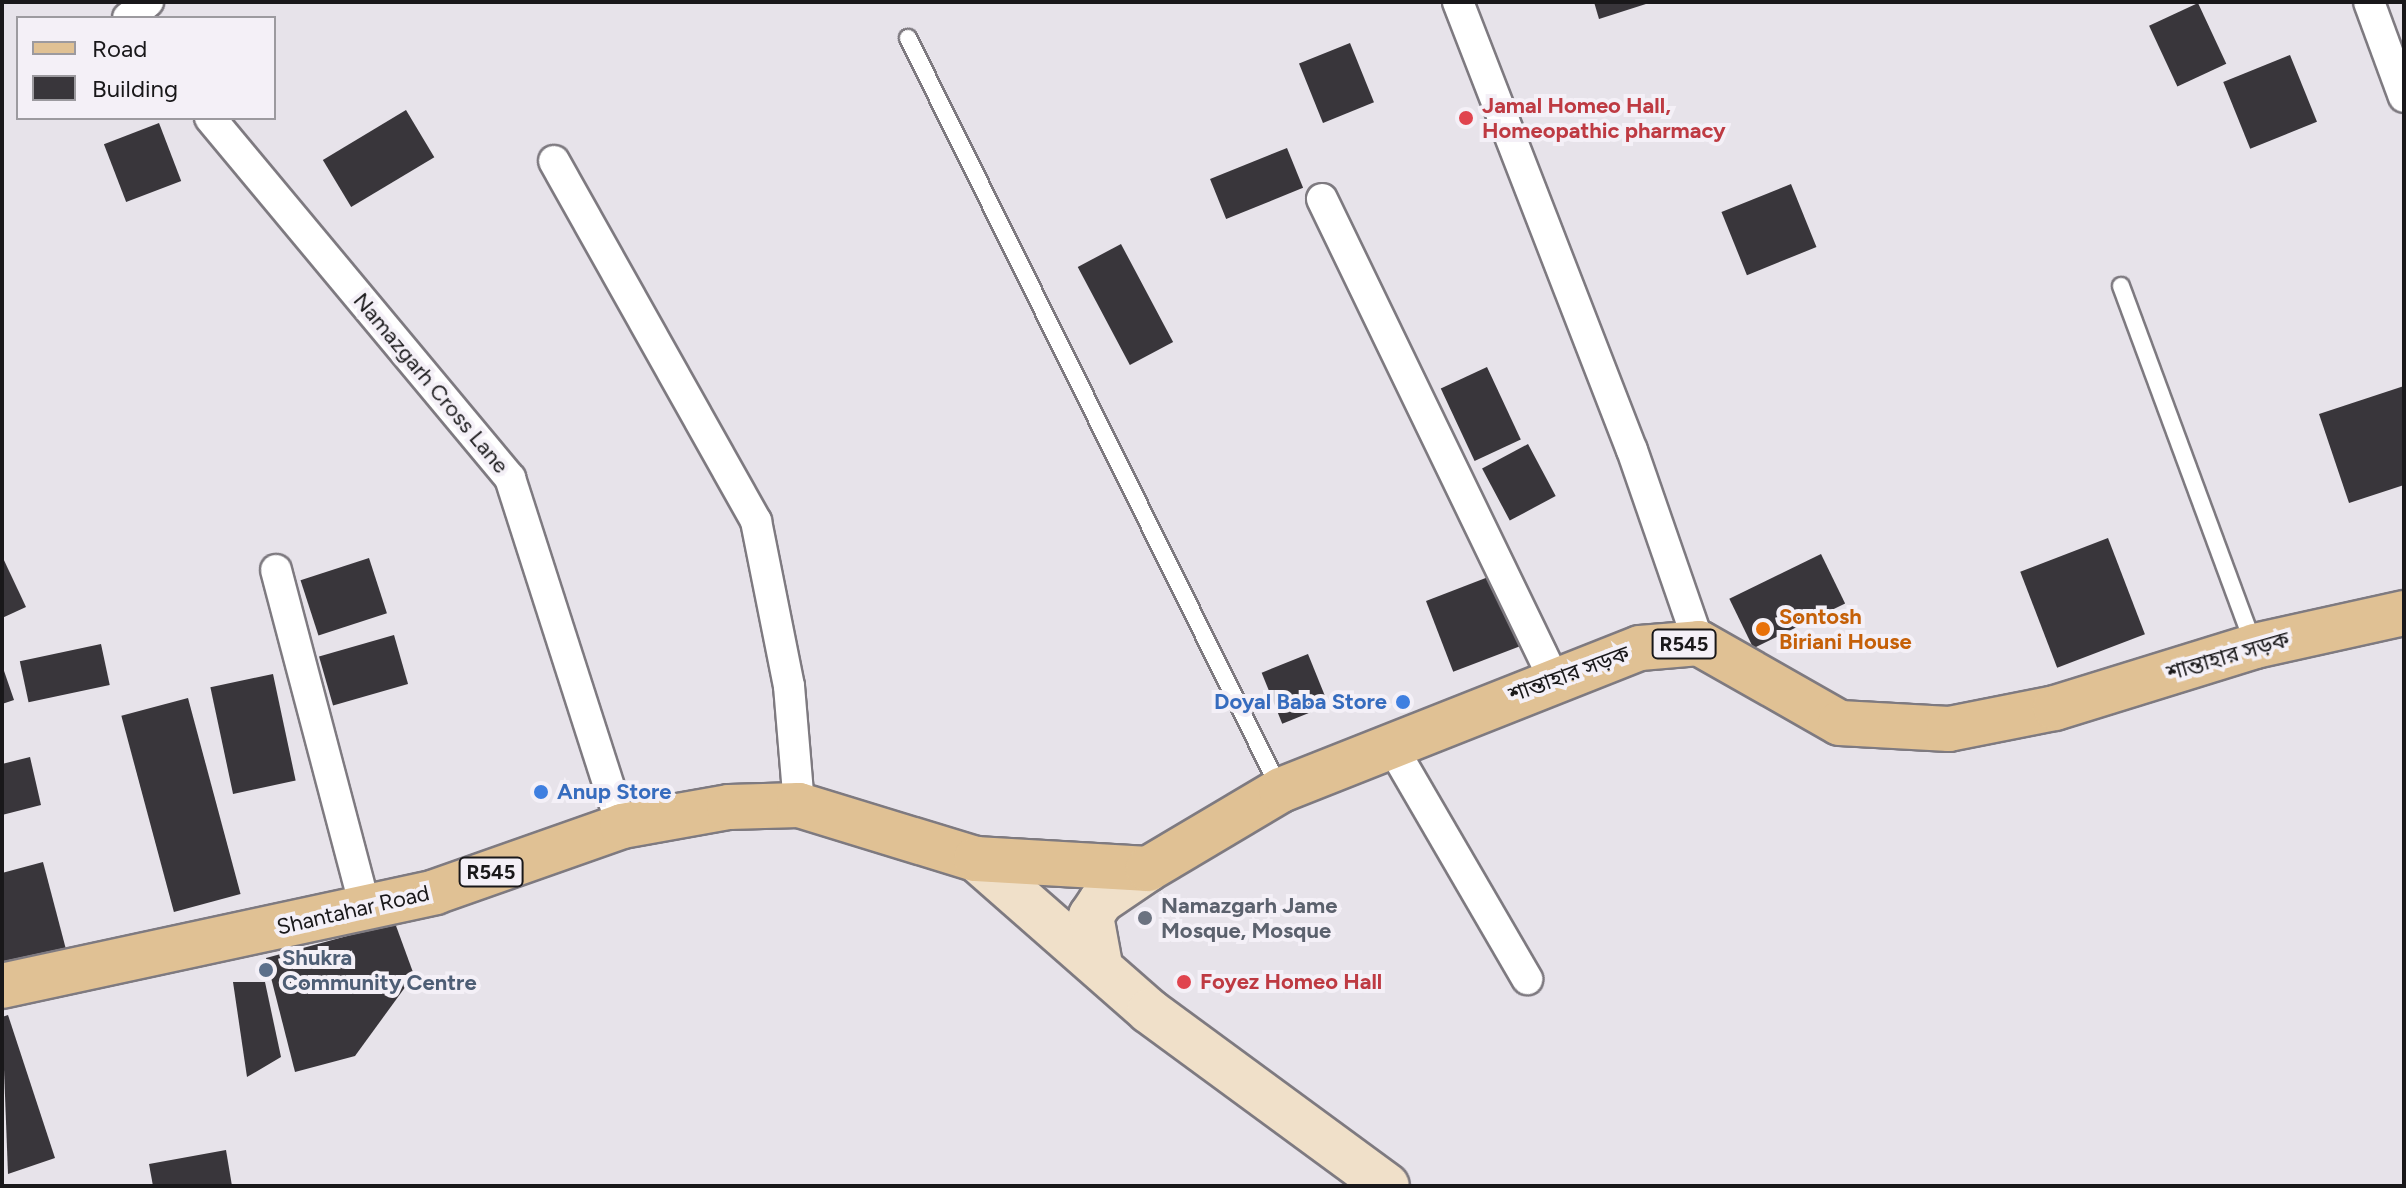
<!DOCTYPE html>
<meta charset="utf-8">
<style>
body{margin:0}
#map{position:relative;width:2406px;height:1188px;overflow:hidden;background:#e7e3ea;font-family:Figtree,"Noto Sans Bengali",sans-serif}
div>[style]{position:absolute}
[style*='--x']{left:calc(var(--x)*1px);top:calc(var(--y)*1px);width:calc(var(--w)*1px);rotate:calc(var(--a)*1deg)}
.building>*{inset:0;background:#39363b;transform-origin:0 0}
.roads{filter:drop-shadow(2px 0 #7e7a80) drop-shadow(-2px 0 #7e7a80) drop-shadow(0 2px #7e7a80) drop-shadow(0 -2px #7e7a80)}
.service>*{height:16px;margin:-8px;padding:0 8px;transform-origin:8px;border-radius:8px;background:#fff}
.minor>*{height:30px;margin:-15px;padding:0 15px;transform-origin:15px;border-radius:15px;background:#fff}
.secondary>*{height:44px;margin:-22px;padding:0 22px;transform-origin:22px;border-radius:22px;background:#f0e0c9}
.primary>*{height:44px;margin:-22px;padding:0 22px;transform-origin:22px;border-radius:22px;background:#e0c194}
.dots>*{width:22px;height:22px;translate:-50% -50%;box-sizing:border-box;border:4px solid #f4f0f7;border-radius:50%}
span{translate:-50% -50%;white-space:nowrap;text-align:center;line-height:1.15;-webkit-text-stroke:8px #f4f0f7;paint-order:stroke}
.shield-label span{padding:2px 6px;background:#f4f0f7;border:2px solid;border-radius:6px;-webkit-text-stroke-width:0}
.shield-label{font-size:20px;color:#19181a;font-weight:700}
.health-label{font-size:22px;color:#be3a42;font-weight:700}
.left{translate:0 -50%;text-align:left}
.street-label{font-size:22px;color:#19181a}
.food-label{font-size:22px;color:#c56008;font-weight:700}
.shop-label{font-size:22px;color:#366cbe;font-weight:700}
.right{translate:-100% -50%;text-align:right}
.worship-label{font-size:22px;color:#5b616d;font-weight:700}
.service-label{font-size:22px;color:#4e5e75;font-weight:700}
.frame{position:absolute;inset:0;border:4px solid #19181a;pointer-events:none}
.legend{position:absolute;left:16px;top:16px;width:260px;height:104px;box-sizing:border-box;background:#f4f0f7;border:2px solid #9c9a9f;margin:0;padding:10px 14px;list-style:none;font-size:24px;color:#19181a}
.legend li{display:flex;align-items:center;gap:16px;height:40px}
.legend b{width:40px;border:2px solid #9c9a9f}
</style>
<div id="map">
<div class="building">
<i style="clip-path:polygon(1594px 2px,1649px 2px,1649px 3px,1599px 19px)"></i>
<i style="left:2198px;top:3px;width:67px;height:54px;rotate:65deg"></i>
<i style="left:1350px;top:43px;width:64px;height:55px;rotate:68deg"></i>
<i style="left:2290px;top:55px;width:72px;height:72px;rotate:68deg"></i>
<i style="left:406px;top:110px;width:55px;height:97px;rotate:59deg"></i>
<i style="left:159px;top:123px;width:62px;height:59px;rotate:69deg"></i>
<i style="left:1287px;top:148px;width:43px;height:83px;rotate:68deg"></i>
<i style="left:1791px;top:184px;width:68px;height:75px;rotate:68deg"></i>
<i style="left:1121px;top:244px;width:111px;height:49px;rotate:62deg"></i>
<i style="left:1487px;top:367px;width:80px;height:51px;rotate:65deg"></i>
<i style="clip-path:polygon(2404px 386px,2404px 485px,2349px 503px,2319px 414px)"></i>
<i style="left:1528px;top:444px;width:59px;height:52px;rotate:62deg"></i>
<i style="left:2108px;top:538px;width:103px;height:94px;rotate:69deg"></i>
<i style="left:1821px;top:554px;width:55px;height:102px;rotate:64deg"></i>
<i style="clip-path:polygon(2px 556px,26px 607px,2px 618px)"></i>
<i style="left:369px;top:558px;width:58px;height:72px;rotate:72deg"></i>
<i style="left:1496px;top:574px;width:76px;height:75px;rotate:69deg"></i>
<i style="left:394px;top:635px;width:51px;height:78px;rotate:74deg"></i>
<i style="left:101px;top:644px;width:42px;height:83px;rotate:78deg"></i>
<i style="left:1308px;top:654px;width:55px;height:50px;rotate:68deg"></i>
<i style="clip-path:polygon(2px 665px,14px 700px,2px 704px)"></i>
<i style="left:273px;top:674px;width:109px;height:64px;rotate:78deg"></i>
<i style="left:188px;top:698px;width:203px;height:69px;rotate:75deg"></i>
<i style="clip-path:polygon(30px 757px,41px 805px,2px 815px,2px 764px)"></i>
<i style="clip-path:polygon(43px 862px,68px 957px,2px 975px,2px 873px)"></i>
<i style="clip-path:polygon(395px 923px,414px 975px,355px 1056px,295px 1072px,266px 958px)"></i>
<i style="clip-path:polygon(233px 982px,265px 982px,281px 1057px,247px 1077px)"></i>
<i style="clip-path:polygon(8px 1015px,55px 1158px,8px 1174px,2px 1017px)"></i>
<i style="clip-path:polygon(226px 1150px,232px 1186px,153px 1186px,149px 1164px)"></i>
</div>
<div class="roads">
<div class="service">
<i style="--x:908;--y:38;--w:838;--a:63.65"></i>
<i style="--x:2121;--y:286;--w:383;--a:69.7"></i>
</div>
<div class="minor">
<i style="--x:1458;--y:2;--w:481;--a:68.8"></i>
<i style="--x:1632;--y:450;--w:204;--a:70.9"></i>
<i style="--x:2369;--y:2;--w:101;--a:69.8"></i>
<i style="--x:128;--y:18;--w:26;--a:-39"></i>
<i style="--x:210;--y:118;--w:469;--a:50.2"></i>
<i style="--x:510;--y:478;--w:366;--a:72.2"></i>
<i style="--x:554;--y:161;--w:413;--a:60.7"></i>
<i style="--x:756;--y:521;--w:168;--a:78.7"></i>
<i style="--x:789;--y:686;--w:119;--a:85.2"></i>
<i style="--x:1322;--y:199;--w:531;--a:64.21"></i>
<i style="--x:276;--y:570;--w:348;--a:75.2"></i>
<i style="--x:1391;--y:745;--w:271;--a:59.8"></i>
</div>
<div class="secondary">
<i style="--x:976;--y:859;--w:230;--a:41.3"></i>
<i style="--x:1149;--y:1011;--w:295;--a:36.3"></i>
<i style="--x:1100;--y:965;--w:50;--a:-100.4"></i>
<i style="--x:1091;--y:916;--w:18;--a:-56"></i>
<i style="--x:1101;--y:901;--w:57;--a:-34.2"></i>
</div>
<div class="primary">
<i style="--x:2;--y:986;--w:443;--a:-12.2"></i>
<i style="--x:435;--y:892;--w:198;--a:-19.4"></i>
<i style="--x:622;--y:826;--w:109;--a:-10.1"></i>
<i style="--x:729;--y:807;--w:70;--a:-1.6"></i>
<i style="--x:799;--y:805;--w:185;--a:17"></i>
<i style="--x:976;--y:859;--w:172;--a:3.3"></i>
<i style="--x:1148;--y:869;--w:155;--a:-30.7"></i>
<i style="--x:1281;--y:790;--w:386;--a:-21.6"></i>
<i style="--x:1640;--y:648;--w:59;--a:-4.8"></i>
<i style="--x:1699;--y:643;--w:162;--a:29.6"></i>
<i style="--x:1840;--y:723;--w:109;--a:3.2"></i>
<i style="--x:1949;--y:729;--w:108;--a:-11.2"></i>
<i style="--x:2055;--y:708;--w:209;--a:-17.2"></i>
<i style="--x:2255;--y:646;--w:153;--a:-12.5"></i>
</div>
</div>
<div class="dots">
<i style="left:1466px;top:118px;background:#e0444e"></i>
<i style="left:1763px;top:629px;background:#e8710a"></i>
<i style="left:1403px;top:702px;background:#3f7fe0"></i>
<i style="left:541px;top:792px;background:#3f7fe0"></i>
<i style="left:1145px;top:918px;background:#6b7280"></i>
<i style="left:266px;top:970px;background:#5c6f8a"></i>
<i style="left:1184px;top:982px;background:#e0444e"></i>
</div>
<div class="shield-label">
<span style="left:1684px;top:644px">R545</span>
<span style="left:491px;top:872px">R545</span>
</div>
<div class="health-label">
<span class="left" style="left:1482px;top:118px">Jamal Homeo Hall,<br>Homeopathic pharmacy</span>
<span class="left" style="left:1200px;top:982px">Foyez Homeo Hall</span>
</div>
<div class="street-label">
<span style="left:431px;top:383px;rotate:50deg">Namazgarh Cross Lane</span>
<span style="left:2228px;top:656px;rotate:-16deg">শান্তাহার সড়ক</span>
<span style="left:1569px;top:674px;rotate:-20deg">শান্তাহার সড়ক</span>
<span style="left:353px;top:910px;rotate:-13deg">Shantahar Road</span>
</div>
<div class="food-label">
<span class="left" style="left:1779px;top:629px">Sontosh<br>Biriani House</span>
</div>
<div class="shop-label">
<span class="right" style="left:1387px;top:702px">Doyal Baba Store</span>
<span class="left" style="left:557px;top:792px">Anup Store</span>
</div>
<div class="worship-label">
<span class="left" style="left:1161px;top:918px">Namazgarh Jame<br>Mosque, Mosque</span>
</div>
<div class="service-label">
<span class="left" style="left:282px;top:970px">Shukra<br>Community Centre</span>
</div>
<div class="frame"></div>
<ul class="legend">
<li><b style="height:10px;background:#e0c194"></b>Road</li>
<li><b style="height:22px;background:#39363b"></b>Building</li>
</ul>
</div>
